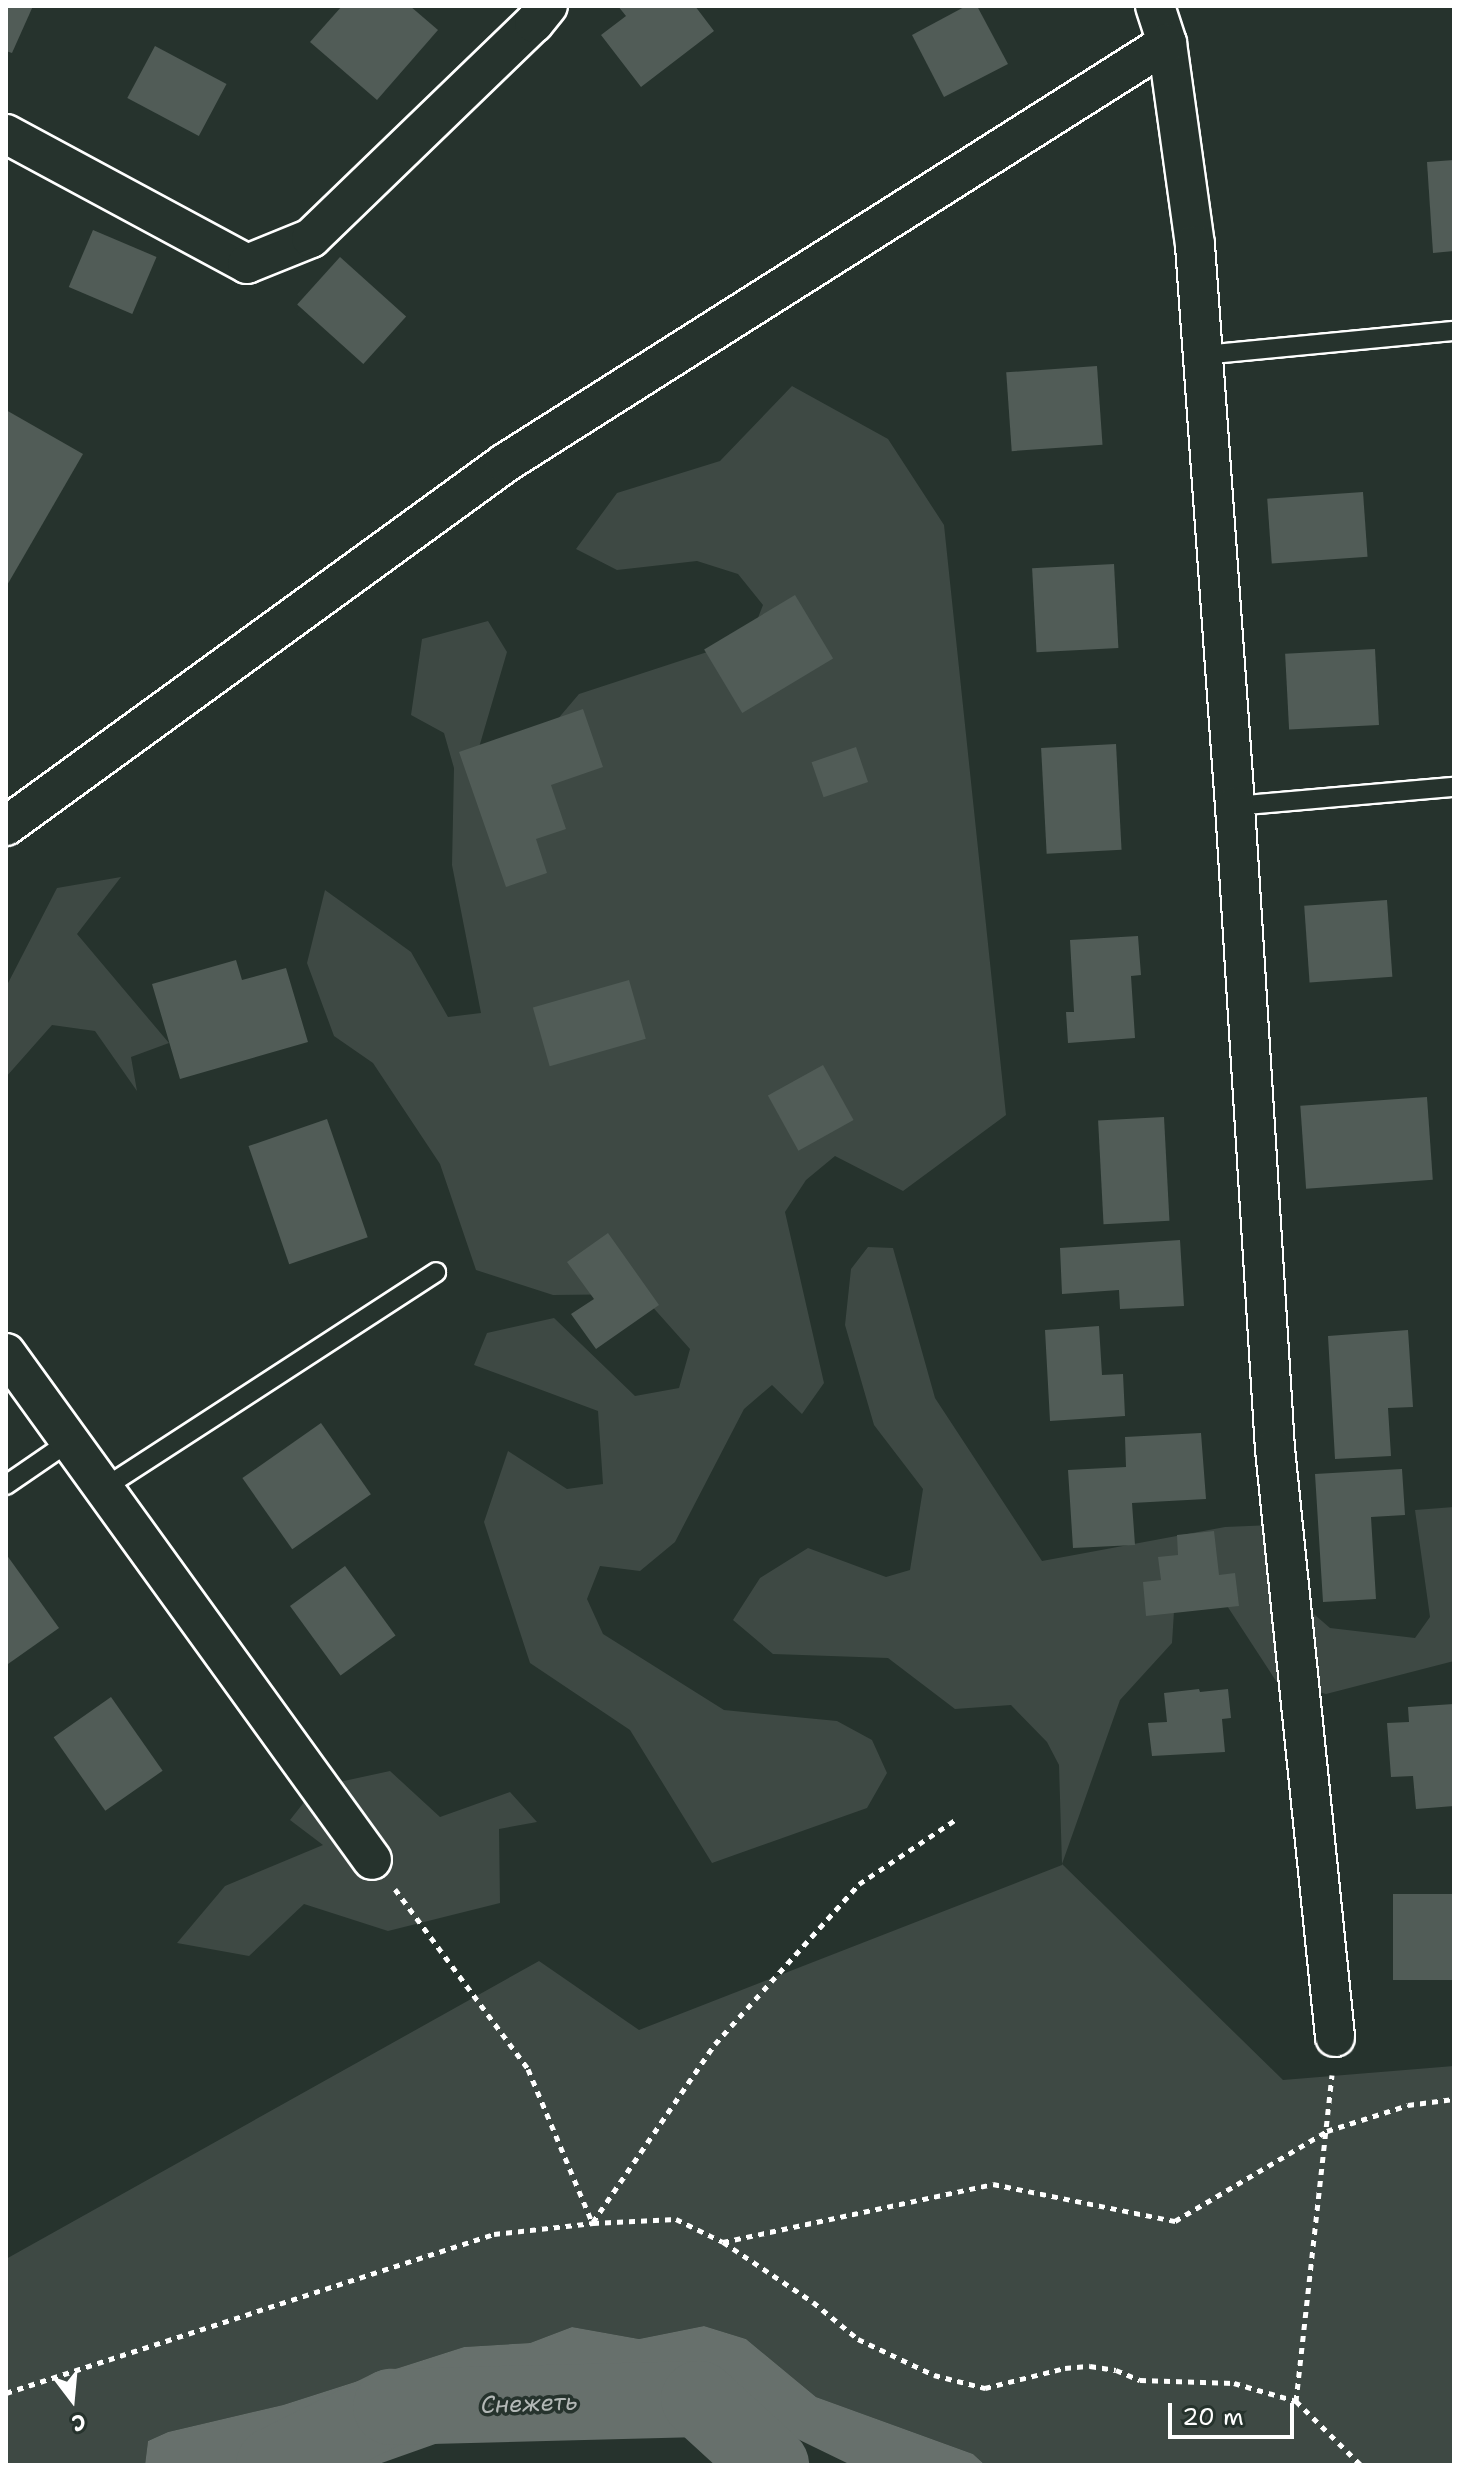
<!DOCTYPE html>
<meta charset="utf-8">
<style>
body{margin:0}
#map{position:relative;width:1460px;height:2471px;overflow:hidden;background:#26332d;font-family:"Shantell Sans",sans-serif}
div>[style]{position:absolute}
[style*='--x']{left:calc(var(--x)*1px);top:calc(var(--y)*1px);width:calc(var(--w)*1px);rotate:calc(var(--a)*1deg)}
.green>*{inset:0;background:#3e4944}
.water>*{inset:0;background:#67706c}
.river>*{height:76px;margin:-38px;padding:0 38px;transform-origin:38px;border-radius:38px;background:#67706c}
.building>*{inset:0;background:#515c57;transform-origin:0 0}
.path>*{height:5px;margin-top:-2.5px;transform-origin:0;background:repeating-linear-gradient(90deg,#fff 0 6px,transparent 0 12px)}
.roads{filter:drop-shadow(2px 0 #fff) drop-shadow(-2px 0 #fff) drop-shadow(0 2px #fff) drop-shadow(0 -2px #fff)}
.lane>*{height:18px;margin:-9px;padding:0 9px;transform-origin:9px;border-radius:9px;background:#26332d}
.street>*{height:38px;margin:-19px;padding:0 19px;transform-origin:19px;border-radius:19px;background:#26332d}
span{translate:-50% -50%;white-space:nowrap;text-align:center;line-height:1.15;-webkit-text-stroke:7px #26332d;paint-order:stroke}
.water-label{font-size:24px;color:#b3b8b6;font-style:italic}
.frame{position:absolute;inset:0;border:8px solid #fff;pointer-events:none}
.north{position:absolute;left:32px;top:2359px;width:80px;height:80px;-webkit-text-stroke:6px #26332d;paint-order:stroke;rotate:164deg;font-size:22px;font-weight:700;line-height:32px;text-align:center;color:#fff}
.north::after{content:'';display:block;margin:auto;width:28px;height:36px;background:#fff;clip-path:polygon(50% 0,100% 100%,50% 72%,0 100%)}
.scale{position:absolute;left:1168px;top:2403px;width:126px;height:36px;box-sizing:border-box;border:4px solid #fff;border-top:0;padding-left:10px;font-size:24px;line-height:28px;white-space:nowrap;color:#fff;-webkit-text-stroke:6px #26332d;paint-order:stroke}
</style>
<div id="map">
<div class="green">
<i style="clip-path:polygon(792px 386px,888px 439px,944px 525px,1006px 1115px,903px 1191px,835px 1156px,806px 1180px,785px 1212px,824px 1383px,802px 1414px,772px 1385px,744px 1409px,675px 1542px,640px 1571px,600px 1566px,587px 1599px,603px 1634px,724px 1710px,837px 1721px,872px 1740px,887px 1773px,867px 1808px,712px 1863px,630px 1730px,530px 1663px,484px 1522px,508px 1451px,567px 1489px,603px 1484px,598px 1411px,474px 1365px,487px 1333px,554px 1318px,635px 1396px,679px 1388px,690px 1349px,641px 1294px,553px 1295px,476px 1270px,440px 1164px,373px 1063px,334px 1036px,307px 963px,325px 890px,411px 952px,448px 1017px,481px 1013px,452px 865px,454px 768px,444px 733px,411px 715px,422px 639px,488px 621px,507px 652px,475px 761px,528px 754px,579px 694px,750px 638px,763px 605px,738px 574px,697px 561px,617px 570px,576px 549px,617px 493px,720px 461px)"></i>
<i style="clip-path:polygon(121px 877px,77px 934px,169px 1043px,131px 1057px,137px 1091px,95px 1031px,52px 1025px,6px 1077px,6px 987px,57px 888px)"></i>
<i style="clip-path:polygon(868px 1247px,893px 1248px,935px 1398px,1042px 1561px,1225px 1527px,1273px 1525px,1293px 1596px,1330px 1628px,1415px 1638px,1430px 1617px,1415px 1510px,1454px 1507px,1454px 1661px,1326px 1694px,1276px 1681px,1220px 1595px,1177px 1564px,1172px 1643px,1120px 1700px,1062px 1864px,1283px 2080px,1454px 2066px,1454px 2465px,985px 2465px,973px 2454px,816px 2397px,746px 2339px,704px 2326px,639px 2339px,572px 2327px,530px 2343px,464px 2347px,283px 2405px,168px 2432px,148px 2441px,145px 2465px,6px 2465px,6px 2259px,539px 1961px,639px 2030px,1062px 1865px,1059px 1765px,1047px 1742px,1011px 1705px,955px 1709px,888px 1658px,773px 1654px,733px 1620px,760px 1578px,808px 1548px,886px 1577px,910px 1570px,923px 1489px,874px 1425px,845px 1325px,851px 1269px)"></i>
<i style="clip-path:polygon(390px 1771px,440px 1817px,510px 1792px,537px 1822px,499px 1829px,500px 1903px,388px 1931px,304px 1904px,249px 1956px,177px 1943px,225px 1886px,323px 1845px,290px 1820px,316px 1787px)"></i>
</div>
<div class="water">
<i style="clip-path:polygon(704px 2326px,746px 2339px,816px 2397px,973px 2454px,985px 2465px,851px 2465px,746px 2414px,664px 2399px,597px 2395px,531px 2410px,376px 2465px,145px 2465px,148px 2441px,168px 2432px,283px 2405px,464px 2347px,530px 2343px,572px 2327px,639px 2339px)"></i>
</div>
<div class="river">
<i style="--x:274;--y:2465;--w:131;--a:-26.4"></i>
<i style="--x:391;--y:2407;--w:308;--a:-1.5"></i>
<i style="--x:699;--y:2399;--w:98;--a:42.5"></i>
</div>
<div class="building">
<i style="clip-path:polygon(6px 6px,33px 6px,12px 53px,6px 51px)"></i>
<i style="clip-path:polygon(342px 6px,410px 6px,438px 30px,377px 100px,310px 42px)"></i>
<i style="clip-path:polygon(618px 6px,695px 6px,714px 31px,641px 87px,601px 35px,626px 16px)"></i>
<i style="clip-path:polygon(966px 6px,977px 6px,1008px 64px,944px 97px,912px 35px)"></i>
<i style="left:155px;top:46px;width:81px;height:59px;rotate:28deg"></i>
<i style="clip-path:polygon(1454px 160px,1454px 251px,1433px 253px,1427px 162px)"></i>
<i style="left:93px;top:230px;width:69px;height:62px;rotate:23deg"></i>
<i style="left:340px;top:257px;width:89px;height:64px;rotate:42deg"></i>
<i style="left:1097px;top:366px;width:79px;height:91px;rotate:86deg"></i>
<i style="clip-path:polygon(6px 410px,83px 454px,6px 587px)"></i>
<i style="left:1363px;top:492px;width:65px;height:96px;rotate:86deg"></i>
<i style="left:1114px;top:564px;width:84px;height:82px;rotate:87deg"></i>
<i style="left:795px;top:595px;width:74px;height:106px;rotate:59deg"></i>
<i style="left:1375px;top:649px;width:76px;height:90px;rotate:87deg"></i>
<i style="clip-path:polygon(583px 709px,603px 767px,551px 785px,566px 829px,536px 839px,547px 873px,506px 887px,459px 752px)"></i>
<i style="left:1116px;top:744px;width:106px;height:75px;rotate:87deg"></i>
<i style="left:856px;top:747px;width:37px;height:47px;rotate:71deg"></i>
<i style="left:1387px;top:900px;width:77px;height:83px;rotate:86deg"></i>
<i style="clip-path:polygon(1138px 936px,1141px 975px,1131px 976px,1135px 1038px,1068px 1043px,1066px 1012px,1074px 1012px,1070px 940px)"></i>
<i style="clip-path:polygon(236px 960px,242px 980px,286px 968px,308px 1042px,180px 1079px,152px 984px)"></i>
<i style="left:629px;top:980px;width:61px;height:100px;rotate:74deg"></i>
<i style="left:823px;top:1065px;width:63px;height:63px;rotate:61deg"></i>
<i style="left:1427px;top:1097px;width:83px;height:127px;rotate:86deg"></i>
<i style="left:1164px;top:1117px;width:104px;height:66px;rotate:87deg"></i>
<i style="left:327px;top:1119px;width:125px;height:83px;rotate:71deg"></i>
<i style="clip-path:polygon(608px 1233px,659px 1305px,596px 1349px,571px 1314px,594px 1299px,567px 1262px)"></i>
<i style="clip-path:polygon(1180px 1240px,1184px 1306px,1120px 1309px,1119px 1290px,1062px 1294px,1060px 1248px)"></i>
<i style="clip-path:polygon(1099px 1326px,1102px 1375px,1123px 1374px,1125px 1416px,1050px 1421px,1045px 1330px)"></i>
<i style="clip-path:polygon(1408px 1330px,1413px 1407px,1388px 1408px,1391px 1456px,1335px 1459px,1328px 1336px)"></i>
<i style="left:321px;top:1423px;width:87px;height:96px;rotate:55deg"></i>
<i style="clip-path:polygon(1201px 1433px,1206px 1499px,1132px 1503px,1135px 1545px,1073px 1548px,1068px 1470px,1126px 1467px,1125px 1437px)"></i>
<i style="clip-path:polygon(1402px 1469px,1405px 1515px,1371px 1517px,1376px 1599px,1323px 1602px,1315px 1474px)"></i>
<i style="clip-path:polygon(1214px 1531px,1219px 1575px,1235px 1573px,1239px 1606px,1146px 1616px,1143px 1582px,1161px 1580px,1158px 1557px,1178px 1555px,1177px 1535px)"></i>
<i style="clip-path:polygon(6px 1554px,59px 1628px,8px 1664px,6px 1661px)"></i>
<i style="left:345px;top:1566px;width:86px;height:68px;rotate:54deg"></i>
<i style="clip-path:polygon(1199px 1689px,1200px 1692px,1228px 1689px,1231px 1718px,1222px 1719px,1225px 1752px,1152px 1756px,1148px 1723px,1167px 1722px,1164px 1693px)"></i>
<i style="left:111px;top:1697px;width:90px;height:70px;rotate:55deg"></i>
<i style="clip-path:polygon(1454px 1704px,1454px 1806px,1416px 1809px,1413px 1776px,1391px 1777px,1387px 1723px,1409px 1722px,1408px 1707px)"></i>
<i style="left:1454px;top:1894px;width:86px;height:61px;rotate:90deg"></i>
</div>
<div class="path">
<i style="--x:395;--y:1889;--w:224;--a:53.5"></i>
<i style="--x:528;--y:2069;--w:166;--a:67.3"></i>
<i style="--x:593;--y:2222;--w:216;--a:-55.6"></i>
<i style="--x:715;--y:2044;--w:215;--a:-48"></i>
<i style="--x:859;--y:1884;--w:119;--a:-33.7"></i>
<i style="--x:723;--y:2242;--w:276;--a:-12.1"></i>
<i style="--x:993;--y:2184;--w:186;--a:11.5"></i>
<i style="--x:1175;--y:2221;--w:177;--a:-30.6"></i>
<i style="--x:1327;--y:2131;--w:85;--a:-17.8"></i>
<i style="--x:1408;--y:2105;--w:46;--a:-7.4"></i>
<i style="--x:6;--y:2393;--w:513;--a:-18.05"></i>
<i style="--x:494;--y:2234;--w:100;--a:-6.3"></i>
<i style="--x:593;--y:2223;--w:83;--a:-2.8"></i>
<i style="--x:676;--y:2219;--w:52;--a:26.1"></i>
<i style="--x:723;--y:2242;--w:108;--a:33.7"></i>
<i style="--x:813;--y:2302;--w:58;--a:39.4"></i>
<i style="--x:858;--y:2339;--w:84;--a:25.3"></i>
<i style="--x:934;--y:2375;--w:53;--a:14.3"></i>
<i style="--x:985;--y:2388;--w:82;--a:-14"></i>
<i style="--x:1065;--y:2368;--w:25;--a:-5"></i>
<i style="--x:1090;--y:2366;--w:26;--a:9"></i>
<i style="--x:1116;--y:2370;--w:26;--a:23"></i>
<i style="--x:1140;--y:2380;--w:94;--a:1.8"></i>
<i style="--x:1234;--y:2383;--w:65;--a:16.2"></i>
<i style="--x:1296;--y:2401;--w:91;--a:44.6"></i>
<i style="--x:1296;--y:2401;--w:328;--a:-83.7"></i>
</div>
<div class="roads">
<div class="lane">
<i style="--x:1203;--y:355;--w:252;--a:-5.5"></i>
<i style="--x:1235;--y:806;--w:220;--a:-5"></i>
<i style="--x:6;--y:1485;--w:78;--a:-34.5"></i>
<i style="--x:104;--y:1488;--w:396;--a:-33"></i>
</div>
<div class="street">
<i style="--x:1155;--y:6;--w:39;--a:72"></i>
<i style="--x:1167;--y:43;--w:204;--a:82.1"></i>
<i style="--x:1195;--y:245;--w:562;--a:85.92"></i>
<i style="--x:1235;--y:806;--w:644;--a:86.44"></i>
<i style="--x:1275;--y:1449;--w:591;--a:84.17"></i>
<i style="--x:6;--y:134;--w:274;--a:28.3"></i>
<i style="--x:247;--y:264;--w:69;--a:-22.1"></i>
<i style="--x:311;--y:238;--w:310;--a:-44"></i>
<i style="--x:534;--y:23;--w:22;--a:-51"></i>
<i style="--x:6;--y:826;--w:617;--a:-36.03"></i>
<i style="--x:505;--y:463;--w:784;--a:-32.39"></i>
<i style="--x:6;--y:1353;--w:625;--a:54.17"></i>
</div>
</div>
<div class="water-label">
<span style="left:529px;top:2404px;rotate:-2deg">Снежеть</span>
</div>
<div class="frame"></div>
<div class="north">С</div>
<div class="scale">20 m</div>
</div>
